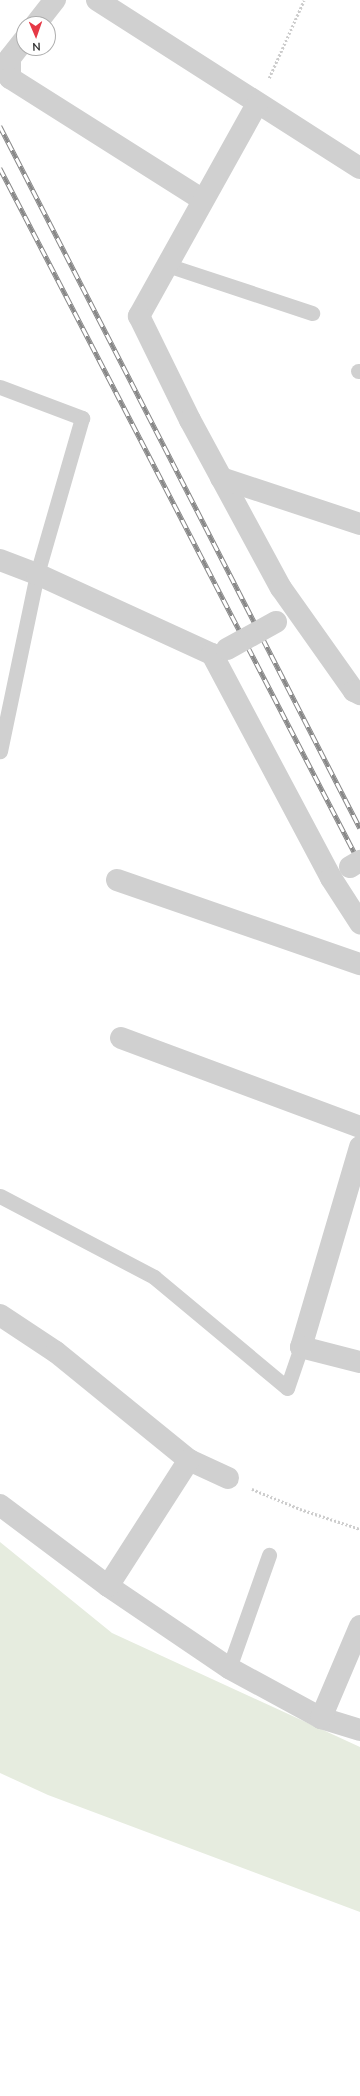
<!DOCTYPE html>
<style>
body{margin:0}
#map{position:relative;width:360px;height:2096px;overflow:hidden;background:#fff;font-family:Mulish,sans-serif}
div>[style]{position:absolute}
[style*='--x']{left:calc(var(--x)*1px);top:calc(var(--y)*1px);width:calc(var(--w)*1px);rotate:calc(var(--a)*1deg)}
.green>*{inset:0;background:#e6ecdf}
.path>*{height:2.5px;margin-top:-1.25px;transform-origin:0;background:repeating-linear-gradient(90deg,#cdcdcd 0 2px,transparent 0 4px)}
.lane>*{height:15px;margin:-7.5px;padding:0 7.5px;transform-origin:7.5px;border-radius:7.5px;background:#d0d0d0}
.street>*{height:22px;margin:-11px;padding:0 11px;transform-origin:11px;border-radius:11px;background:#d0d0d0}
.rail>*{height:4.5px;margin-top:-2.25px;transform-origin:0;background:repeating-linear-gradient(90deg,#fff 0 9px,#888 0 18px);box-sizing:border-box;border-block:1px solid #888}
.street-bridge>*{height:22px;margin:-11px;padding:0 11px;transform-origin:11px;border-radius:11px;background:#d0d0d0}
span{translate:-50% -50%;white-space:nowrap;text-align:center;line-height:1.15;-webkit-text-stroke:4px #fff;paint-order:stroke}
.north{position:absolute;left:16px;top:16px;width:40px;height:40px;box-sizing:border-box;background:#fff;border:1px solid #adadad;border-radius:50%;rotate:178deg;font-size:11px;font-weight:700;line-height:16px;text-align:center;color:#333}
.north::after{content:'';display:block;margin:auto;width:14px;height:18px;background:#e63946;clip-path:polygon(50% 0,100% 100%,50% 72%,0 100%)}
</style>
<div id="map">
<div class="green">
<i style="clip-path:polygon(0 1542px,112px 1633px,360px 1747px,360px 1912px,48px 1795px,0 1773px)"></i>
</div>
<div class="path">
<i style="--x:269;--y:78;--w:85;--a:-65.8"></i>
<i style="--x:252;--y:1489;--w:52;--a:22.6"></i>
<i style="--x:300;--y:1509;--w:63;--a:18.4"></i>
</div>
<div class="lane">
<i style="--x:167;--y:265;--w:153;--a:18.3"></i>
<i style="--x:358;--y:371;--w:2;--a:0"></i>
<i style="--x:0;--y:387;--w:88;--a:20.7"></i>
<i style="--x:82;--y:418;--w:162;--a:106.1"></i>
<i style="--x:37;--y:574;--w:181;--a:101.8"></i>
<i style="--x:0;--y:1196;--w:174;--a:27.7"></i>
<i style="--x:154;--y:1277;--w:173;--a:39.8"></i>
<i style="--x:287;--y:1388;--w:43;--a:-71.1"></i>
<i style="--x:229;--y:1668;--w:120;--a:-70.5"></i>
</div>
<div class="street">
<i style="--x:97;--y:0;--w:312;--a:32.6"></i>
<i style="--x:36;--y:24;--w:31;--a:-52"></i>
<i style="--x:24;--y:40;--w:23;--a:128"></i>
<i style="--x:10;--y:58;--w:20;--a:90"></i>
<i style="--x:10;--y:78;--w:228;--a:32.3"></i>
<i style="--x:257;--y:104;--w:243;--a:119.1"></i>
<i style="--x:139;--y:316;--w:116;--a:63.9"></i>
<i style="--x:190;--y:420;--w:191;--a:61.6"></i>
<i style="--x:281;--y:588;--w:126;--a:54.7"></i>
<i style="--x:354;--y:691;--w:7;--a:27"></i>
<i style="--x:221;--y:478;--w:146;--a:18.3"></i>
<i style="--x:0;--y:560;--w:40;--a:21"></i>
<i style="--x:37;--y:574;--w:192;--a:24.6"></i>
<i style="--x:212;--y:654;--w:254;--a:62"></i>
<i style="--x:331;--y:878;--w:54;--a:57.2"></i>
<i style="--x:117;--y:880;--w:257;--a:19.1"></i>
<i style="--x:121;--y:1038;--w:255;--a:20.4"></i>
<i style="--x:360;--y:1147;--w:209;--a:106.4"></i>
<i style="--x:301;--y:1347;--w:61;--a:14.3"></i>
<i style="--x:0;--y:1315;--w:67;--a:33.5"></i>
<i style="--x:56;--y:1352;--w:171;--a:39.1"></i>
<i style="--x:189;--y:1460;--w:43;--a:24.8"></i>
<i style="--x:0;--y:1505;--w:135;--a:36.9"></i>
<i style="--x:108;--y:1586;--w:146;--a:34.1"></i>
<i style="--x:229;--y:1668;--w:105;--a:28.5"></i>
<i style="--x:321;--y:1718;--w:41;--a:17.1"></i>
<i style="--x:108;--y:1586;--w:150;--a:-57.3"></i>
<i style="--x:321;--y:1718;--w:100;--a:-67"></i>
</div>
<div class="rail">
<i style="--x:0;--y:126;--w:789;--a:62.85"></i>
<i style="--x:0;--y:168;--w:783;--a:62.62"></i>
</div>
<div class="street-bridge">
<i style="--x:227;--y:649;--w:56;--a:-28.9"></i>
<i style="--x:350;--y:867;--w:12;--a:-31"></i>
</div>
<div class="north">N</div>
</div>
